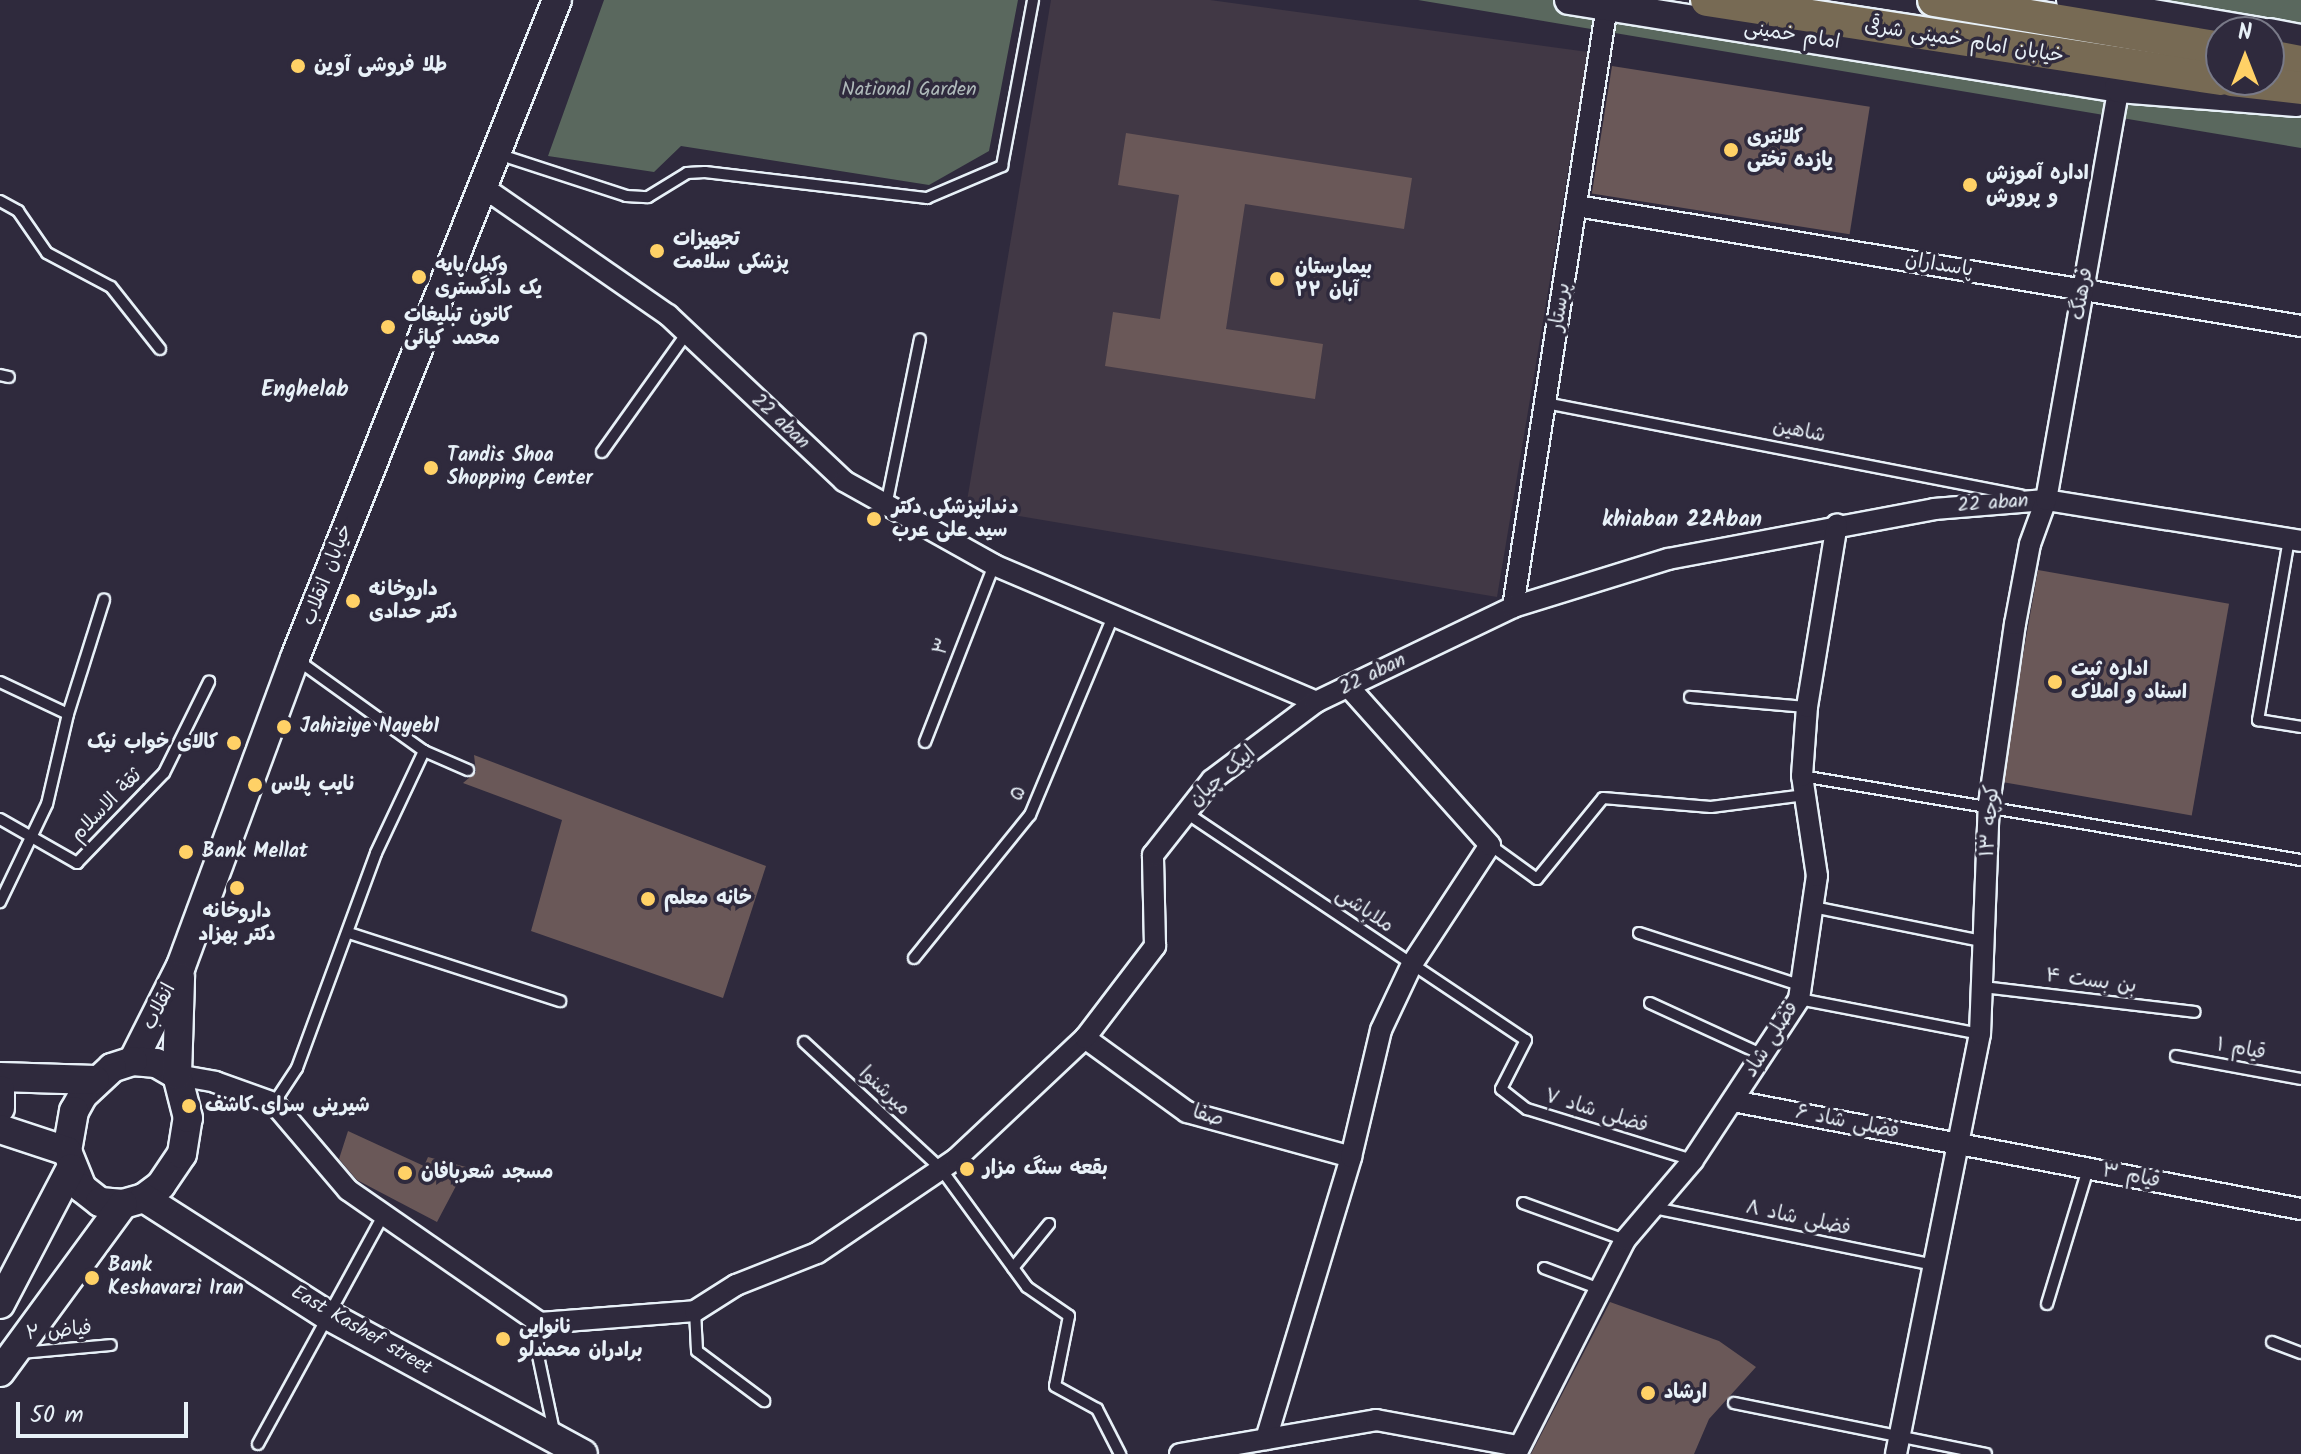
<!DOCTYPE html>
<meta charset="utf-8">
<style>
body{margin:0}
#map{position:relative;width:2301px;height:1454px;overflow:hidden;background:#2f2a3d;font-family:Kalam,"Playpen Sans Arabic",sans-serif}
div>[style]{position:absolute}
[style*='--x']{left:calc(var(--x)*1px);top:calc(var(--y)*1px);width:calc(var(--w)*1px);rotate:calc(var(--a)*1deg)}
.built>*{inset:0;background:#413845}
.green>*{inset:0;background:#5a685e}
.building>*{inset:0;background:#6a5858;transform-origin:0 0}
.roads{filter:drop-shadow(2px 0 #e8f1f8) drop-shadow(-2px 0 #e8f1f8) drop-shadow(0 2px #e8f1f8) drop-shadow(0 -2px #e8f1f8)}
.lane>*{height:10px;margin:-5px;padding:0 5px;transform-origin:5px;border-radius:5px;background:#2f2a3d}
.street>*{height:20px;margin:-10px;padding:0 10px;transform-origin:10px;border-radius:10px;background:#2f2a3d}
.secondary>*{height:28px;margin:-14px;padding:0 14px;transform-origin:14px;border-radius:14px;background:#2f2a3d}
.primary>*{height:32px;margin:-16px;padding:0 16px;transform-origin:16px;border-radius:16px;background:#776a54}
.dots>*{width:22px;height:22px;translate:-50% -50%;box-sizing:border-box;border:4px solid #2f2a3d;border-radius:50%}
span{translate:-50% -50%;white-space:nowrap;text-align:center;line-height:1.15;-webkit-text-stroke:7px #2f2a3d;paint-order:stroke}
.street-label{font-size:20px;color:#e8f1f8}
.poi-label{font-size:20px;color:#e8f1f8;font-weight:700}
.left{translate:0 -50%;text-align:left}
.right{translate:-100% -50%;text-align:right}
.park-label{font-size:20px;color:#afbaba}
.neighbourhood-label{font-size:22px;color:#e8f1f8;font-weight:700}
.north{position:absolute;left:2205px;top:16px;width:80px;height:80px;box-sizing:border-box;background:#2f2a3d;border:2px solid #797a88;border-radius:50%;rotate:0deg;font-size:22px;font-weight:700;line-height:32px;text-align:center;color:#e8f1f8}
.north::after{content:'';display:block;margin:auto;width:28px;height:36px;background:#ffd166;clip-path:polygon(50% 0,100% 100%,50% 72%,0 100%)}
.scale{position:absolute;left:16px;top:1402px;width:172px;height:36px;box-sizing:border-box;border:4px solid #e8f1f8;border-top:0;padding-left:10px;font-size:24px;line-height:28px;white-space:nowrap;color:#e8f1f8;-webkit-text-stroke:6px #2f2a3d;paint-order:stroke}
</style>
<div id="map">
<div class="built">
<i style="clip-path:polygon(1051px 0,1210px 0,1588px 52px,1497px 597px,966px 507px)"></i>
</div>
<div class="green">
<i style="clip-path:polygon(604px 0,1018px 0,989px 151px,929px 185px,681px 146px,654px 172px,548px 156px)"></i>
<i style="clip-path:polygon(1418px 0,1591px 0,2301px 116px,2301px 148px)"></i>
<i style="clip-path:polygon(2144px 0,2301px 0,2301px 25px)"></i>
</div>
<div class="building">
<i style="left:1612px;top:66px;width:261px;height:129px;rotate:9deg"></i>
<i style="clip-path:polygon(1126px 133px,1412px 178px,1404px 229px,1245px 204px,1226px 329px,1323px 344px,1315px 399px,1105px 366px,1113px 312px,1160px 319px,1179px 195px,1118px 185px)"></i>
<i style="left:2038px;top:570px;width:194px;height:215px;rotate:10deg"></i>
<i style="clip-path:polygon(474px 755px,766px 866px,723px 998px,531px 931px,562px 820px,463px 783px,476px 772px)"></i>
<i style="clip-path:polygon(348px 1131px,424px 1166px,428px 1157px,466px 1167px,437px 1222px,357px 1180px,339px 1159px)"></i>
<i style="clip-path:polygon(1610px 1302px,1719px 1341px,1756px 1367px,1709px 1419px,1694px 1454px,1531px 1454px)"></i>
</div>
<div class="roads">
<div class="lane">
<i style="--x:507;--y:157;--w:125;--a:18.1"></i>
<i style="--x:626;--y:196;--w:22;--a:3"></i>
<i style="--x:648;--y:197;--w:46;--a:-31.6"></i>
<i style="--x:687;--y:173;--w:18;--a:-3"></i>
<i style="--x:705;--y:172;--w:224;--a:6.7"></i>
<i style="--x:927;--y:198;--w:82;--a:-23.1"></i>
<i style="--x:1002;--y:166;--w:169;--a:-79.4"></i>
<i style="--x:0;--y:201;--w:21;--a:29"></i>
<i style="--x:18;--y:211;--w:51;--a:55.4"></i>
<i style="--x:47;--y:253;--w:72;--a:28"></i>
<i style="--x:111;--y:287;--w:79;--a:51.7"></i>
<i style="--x:0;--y:375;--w:9;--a:13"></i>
<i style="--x:1546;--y:403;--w:483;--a:11"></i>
<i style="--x:602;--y:452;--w:146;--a:-54.5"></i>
<i style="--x:886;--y:506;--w:170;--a:-78.5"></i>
<i style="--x:2289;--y:539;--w:184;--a:99.7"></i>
<i style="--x:2258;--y:720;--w:44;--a:9.2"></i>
<i style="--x:0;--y:682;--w:75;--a:25.2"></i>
<i style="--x:68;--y:714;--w:92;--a:103.1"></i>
<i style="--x:47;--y:804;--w:109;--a:115.6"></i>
<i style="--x:1690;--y:697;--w:117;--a:4.9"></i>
<i style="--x:68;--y:714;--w:120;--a:-72.5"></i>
<i style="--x:925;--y:742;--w:190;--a:-68.7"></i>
<i style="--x:424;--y:751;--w:48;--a:23.4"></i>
<i style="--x:1802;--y:776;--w:506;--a:9.56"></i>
<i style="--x:1185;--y:812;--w:410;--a:33.8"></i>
<i style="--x:1526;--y:1040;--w:55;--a:117"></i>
<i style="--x:1501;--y:1089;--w:33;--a:38"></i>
<i style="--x:1527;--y:1109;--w:174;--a:17.1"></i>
<i style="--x:0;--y:819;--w:89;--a:29.7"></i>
<i style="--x:77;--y:863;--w:125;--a:-46"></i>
<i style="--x:164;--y:773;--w:102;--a:-63.7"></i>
<i style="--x:1490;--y:845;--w:58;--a:35.9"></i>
<i style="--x:1537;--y:879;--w:104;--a:-50.8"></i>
<i style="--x:1603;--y:798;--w:108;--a:4.8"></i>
<i style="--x:1711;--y:807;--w:95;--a:-7.3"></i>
<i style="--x:1813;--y:907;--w:177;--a:11.4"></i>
<i style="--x:349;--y:933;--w:222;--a:17.9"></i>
<i style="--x:1639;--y:933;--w:171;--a:18"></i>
<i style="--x:914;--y:958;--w:184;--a:-51"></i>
<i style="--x:1030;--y:815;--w:215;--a:-67.3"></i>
<i style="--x:1983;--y:987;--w:213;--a:6.7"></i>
<i style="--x:1799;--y:999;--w:184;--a:10.9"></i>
<i style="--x:1650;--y:1003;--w:124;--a:24.7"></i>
<i style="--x:804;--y:1042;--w:187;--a:42.8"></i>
<i style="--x:941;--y:1169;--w:146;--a:53.9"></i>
<i style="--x:1027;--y:1287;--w:51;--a:34.6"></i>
<i style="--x:1069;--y:1316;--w:71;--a:101.3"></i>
<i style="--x:1055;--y:1386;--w:48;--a:28.7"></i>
<i style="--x:1097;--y:1409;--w:51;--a:62.9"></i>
<i style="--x:2176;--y:1056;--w:127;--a:10.4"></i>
<i style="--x:274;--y:1103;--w:42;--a:-56.7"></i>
<i style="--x:297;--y:1068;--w:229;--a:-69.8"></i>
<i style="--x:376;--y:853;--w:113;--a:-64.8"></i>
<i style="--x:424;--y:751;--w:158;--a:-144.3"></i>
<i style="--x:1523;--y:1203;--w:109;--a:19.9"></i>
<i style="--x:1654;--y:1208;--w:286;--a:11.5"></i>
<i style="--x:1013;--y:1268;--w:57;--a:-50.7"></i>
<i style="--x:1544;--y:1268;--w:60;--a:20.6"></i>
<i style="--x:2047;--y:1304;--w:141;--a:-73.1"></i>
<i style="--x:695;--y:1311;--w:40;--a:87.1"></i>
<i style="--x:697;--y:1351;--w:84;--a:36.7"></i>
<i style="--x:540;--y:1323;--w:28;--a:96"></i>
<i style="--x:537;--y:1351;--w:82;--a:78"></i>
<i style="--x:2272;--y:1342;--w:31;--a:21"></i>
<i style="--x:20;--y:1353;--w:91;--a:-5"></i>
<i style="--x:1734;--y:1403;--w:257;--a:11.4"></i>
<i style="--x:258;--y:1444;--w:260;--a:-61.3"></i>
</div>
<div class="street">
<i style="--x:480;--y:185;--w:229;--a:34.7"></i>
<i style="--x:668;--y:315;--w:242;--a:43.3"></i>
<i style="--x:844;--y:481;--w:172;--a:29.2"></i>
<i style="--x:994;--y:565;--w:350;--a:23"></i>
<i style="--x:1577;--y:206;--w:734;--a:9.41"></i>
<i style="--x:1513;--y:607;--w:608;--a:-81.11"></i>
<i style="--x:1085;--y:1038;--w:126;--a:36"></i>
<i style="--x:1187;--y:1112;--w:170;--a:15.3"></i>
<i style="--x:177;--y:1075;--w:39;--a:10"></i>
<i style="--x:215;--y:1082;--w:63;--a:19.6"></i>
<i style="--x:274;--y:1103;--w:114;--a:49.6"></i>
<i style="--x:348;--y:1190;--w:234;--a:34.7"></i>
<i style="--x:540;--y:1323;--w:155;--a:-4.4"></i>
<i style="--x:695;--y:1311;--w:49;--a:-32.4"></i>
<i style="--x:736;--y:1285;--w:87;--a:-21.6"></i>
<i style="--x:817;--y:1253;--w:168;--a:-34.1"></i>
<i style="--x:956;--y:1159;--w:177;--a:-43.2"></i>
<i style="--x:1085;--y:1038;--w:116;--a:-52.7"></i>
<i style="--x:1155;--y:946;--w:91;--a:-91.3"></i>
<i style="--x:1153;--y:855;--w:95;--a:-51.8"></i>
<i style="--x:1212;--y:780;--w:130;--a:-36.9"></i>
<i style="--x:1316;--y:702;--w:219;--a:-25.7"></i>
<i style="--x:1513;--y:607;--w:162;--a:-17.2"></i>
<i style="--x:1668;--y:559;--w:271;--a:-10.6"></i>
<i style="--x:1934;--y:509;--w:112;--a:-4.6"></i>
<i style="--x:2046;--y:500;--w:258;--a:9.1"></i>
<i style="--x:1733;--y:1101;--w:578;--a:10.77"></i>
<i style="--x:1266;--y:1439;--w:295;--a:-73.2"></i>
<i style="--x:1351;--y:1157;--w:130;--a:-76.7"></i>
<i style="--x:1381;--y:1030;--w:73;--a:-64.8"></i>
<i style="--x:1412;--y:964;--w:142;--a:-56.8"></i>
<i style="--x:1490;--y:845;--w:213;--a:-131.8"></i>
<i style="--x:1180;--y:1454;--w:199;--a:-9.8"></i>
<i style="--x:1376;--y:1420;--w:144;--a:10.4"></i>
<i style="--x:1516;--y:1454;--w:240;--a:-63"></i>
<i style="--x:1625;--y:1240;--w:105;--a:-49.6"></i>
<i style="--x:1693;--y:1160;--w:193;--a:-56.6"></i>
<i style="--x:1799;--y:999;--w:124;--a:-81.7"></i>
<i style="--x:1817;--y:876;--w:101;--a:-98.5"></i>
<i style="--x:1802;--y:776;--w:69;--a:-85.9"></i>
<i style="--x:1807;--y:707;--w:185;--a:-80.7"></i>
<i style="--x:1896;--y:1454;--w:428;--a:-78.7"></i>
<i style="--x:1980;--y:1034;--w:230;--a:-87.8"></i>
<i style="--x:1989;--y:804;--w:182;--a:-81.8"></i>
<i style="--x:2015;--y:624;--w:81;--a:-79.4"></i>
<i style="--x:2030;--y:544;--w:47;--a:-70"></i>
<i style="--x:2046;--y:500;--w:418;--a:-80"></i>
</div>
<div class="secondary">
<i style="--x:1569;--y:0;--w:557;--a:9.09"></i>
<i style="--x:2119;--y:88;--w:178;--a:4.5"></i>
<i style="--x:2071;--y:0;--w:193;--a:9.6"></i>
<i style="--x:2269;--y:33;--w:33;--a:11"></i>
<i style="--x:133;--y:1061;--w:106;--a:-63.2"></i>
<i style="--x:181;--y:966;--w:328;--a:-69.7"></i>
<i style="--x:295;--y:658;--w:708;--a:-68.29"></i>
<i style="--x:177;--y:1075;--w:24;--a:-150"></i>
<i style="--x:156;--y:1063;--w:23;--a:-175"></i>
<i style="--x:133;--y:1061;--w:22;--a:162"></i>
<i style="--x:112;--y:1068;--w:40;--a:137"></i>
<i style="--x:83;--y:1095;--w:18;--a:119"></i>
<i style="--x:74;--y:1111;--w:41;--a:99.9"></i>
<i style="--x:67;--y:1151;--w:40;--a:68"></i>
<i style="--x:82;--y:1188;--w:23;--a:38"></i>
<i style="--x:100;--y:1202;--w:23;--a:5"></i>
<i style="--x:123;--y:1204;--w:22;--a:-16"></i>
<i style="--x:144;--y:1198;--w:21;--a:-37"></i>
<i style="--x:161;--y:1185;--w:37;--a:-56"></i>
<i style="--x:182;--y:1154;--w:36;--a:-81"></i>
<i style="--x:188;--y:1118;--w:44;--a:-104.3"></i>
<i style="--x:177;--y:1075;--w:98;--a:-88.2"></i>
<i style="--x:0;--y:1077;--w:95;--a:1.8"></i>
<i style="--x:0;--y:1090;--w:18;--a:90"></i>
<i style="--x:0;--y:1129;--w:71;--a:18.2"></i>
<i style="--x:144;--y:1198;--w:217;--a:32.6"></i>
<i style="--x:327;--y:1315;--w:291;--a:28.5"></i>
<i style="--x:0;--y:1304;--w:153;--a:-62.4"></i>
<i style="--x:0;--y:1372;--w:208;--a:-53.8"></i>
</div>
<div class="primary">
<i style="--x:1707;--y:0;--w:520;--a:8.74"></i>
<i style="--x:1934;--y:0;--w:291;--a:9.5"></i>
<i style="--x:2269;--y:56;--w:33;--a:11"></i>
<i style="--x:2232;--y:80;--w:69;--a:6.6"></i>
</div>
</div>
<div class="dots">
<i style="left:298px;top:66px;background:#ffd166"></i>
<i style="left:1731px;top:150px;background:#ffd166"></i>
<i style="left:1970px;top:185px;background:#ffd166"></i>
<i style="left:657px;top:251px;background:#ffd166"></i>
<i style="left:419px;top:277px;background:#ffd166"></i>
<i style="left:1277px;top:279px;background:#ffd166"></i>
<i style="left:388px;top:327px;background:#ffd166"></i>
<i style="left:431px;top:468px;background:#ffd166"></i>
<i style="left:874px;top:519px;background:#ffd166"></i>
<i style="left:353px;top:601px;background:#ffd166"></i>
<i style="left:2055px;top:682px;background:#ffd166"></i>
<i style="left:284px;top:727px;background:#ffd166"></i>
<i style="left:234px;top:743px;background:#ffd166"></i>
<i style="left:255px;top:785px;background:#ffd166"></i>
<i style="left:186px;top:852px;background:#ffd166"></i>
<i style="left:237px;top:888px;background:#ffd166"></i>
<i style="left:648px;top:899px;background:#ffd166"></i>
<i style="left:189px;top:1106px;background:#ffd166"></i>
<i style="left:967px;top:1169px;background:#ffd166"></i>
<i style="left:405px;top:1173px;background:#ffd166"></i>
<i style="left:92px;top:1278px;background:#ffd166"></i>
<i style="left:503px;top:1339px;background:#ffd166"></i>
<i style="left:1648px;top:1393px;background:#ffd166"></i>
</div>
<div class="street-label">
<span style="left:1792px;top:36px;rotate:9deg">امام خمینی</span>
<span style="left:1964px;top:42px;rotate:9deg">خیابان امام خمینی شرقی</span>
<span style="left:1939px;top:266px;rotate:9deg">پاسداران</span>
<span style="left:2083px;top:294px;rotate:-80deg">فرهنگ</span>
<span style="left:1561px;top:307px;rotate:-81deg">پرستار</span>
<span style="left:780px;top:422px;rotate:43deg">22 aban</span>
<span style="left:1799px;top:432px;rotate:11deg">شاهین</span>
<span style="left:1993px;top:504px;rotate:-4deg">22 aban</span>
<span style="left:328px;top:575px;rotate:-69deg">خیابان انقلاب</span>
<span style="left:943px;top:647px;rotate:-69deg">۳</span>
<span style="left:1373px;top:675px;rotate:-26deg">22 aban</span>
<span style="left:1223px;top:777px;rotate:-41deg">ایپک چیان</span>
<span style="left:1019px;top:794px;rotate:-66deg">۵</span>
<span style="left:107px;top:806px;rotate:-46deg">ثقة‌ الاسلام</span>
<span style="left:1991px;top:821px;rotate:-86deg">کوچه ۱۳</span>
<span style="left:1364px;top:911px;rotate:34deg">ملاباشی</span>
<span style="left:2091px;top:982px;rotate:7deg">بن بست ۴</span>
<span style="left:160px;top:1007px;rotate:-63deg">انقلاب</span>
<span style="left:1772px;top:1040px;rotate:-58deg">فضلی شاد</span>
<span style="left:2241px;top:1050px;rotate:10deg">قیام ۱</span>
<span style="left:884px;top:1092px;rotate:43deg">میرشنوا</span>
<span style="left:1596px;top:1112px;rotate:17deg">فضلی شاد ۷</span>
<span style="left:1208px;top:1117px;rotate:17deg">صفا</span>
<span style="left:1847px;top:1123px;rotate:11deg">فضلی شاد ۶</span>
<span style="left:2131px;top:1177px;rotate:11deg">قیام ۳</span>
<span style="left:1798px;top:1219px;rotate:12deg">فضلی شاد ۸</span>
<span style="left:361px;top:1331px;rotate:30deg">East Kashef street</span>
<span style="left:59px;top:1332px;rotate:-5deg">فیاض ۲</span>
</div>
<div class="poi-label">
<span class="left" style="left:314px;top:66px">طلا فروشی آوین</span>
<span class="left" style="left:1747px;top:150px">کلانتری<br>یازده تختی</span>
<span class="left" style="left:1986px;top:186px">اداره آموزش<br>و پرورش</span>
<span class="left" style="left:673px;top:252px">تجهیزات<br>پزشکی سلامت</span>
<span class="left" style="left:435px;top:278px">وکیل پایه<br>یک دادگستری</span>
<span class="left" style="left:1295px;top:280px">بیمارستان<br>۲۲ آبان</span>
<span class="left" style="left:404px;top:328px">کانون تبلیغات<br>محمد کیائی</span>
<span class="left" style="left:447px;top:468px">Tandis Shoa<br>Shopping Center</span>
<span class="left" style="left:892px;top:520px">دندانپزشکی دکتر<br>سید علی عرب</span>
<span class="left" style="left:369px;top:602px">داروخانه<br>دکتر حدادی</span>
<span class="left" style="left:2071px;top:682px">اداره ثبت<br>اسناد و املاک</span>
<span class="left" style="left:300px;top:727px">Jahiziye Nayeb1</span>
<span class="right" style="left:218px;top:743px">کالای خواب نیک</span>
<span class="left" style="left:271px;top:785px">نایب پلاس</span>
<span class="left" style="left:202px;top:852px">Bank Mellat</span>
<span class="left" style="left:664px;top:899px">خانه معلم</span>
<span style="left:237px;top:924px">داروخانه<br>دکتر بهزاد</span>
<span class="left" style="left:205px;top:1106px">شیرینی سرای کاشف</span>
<span class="left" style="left:983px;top:1169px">بقعه سنگ مزار</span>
<span class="left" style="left:421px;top:1173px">مسجد شعربافان</span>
<span class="left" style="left:108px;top:1278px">Bank<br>Keshavarzi Iran</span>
<span class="left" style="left:519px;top:1340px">نانوایی<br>برادران محمدلو</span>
<span class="left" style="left:1664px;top:1393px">ارشاد</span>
</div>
<div class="park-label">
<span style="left:909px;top:90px">National Garden</span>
</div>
<div class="neighbourhood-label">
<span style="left:305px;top:391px">Enghelab</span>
<span style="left:1682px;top:521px">khiaban 22Aban</span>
</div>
<div class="north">N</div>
<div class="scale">50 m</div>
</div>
